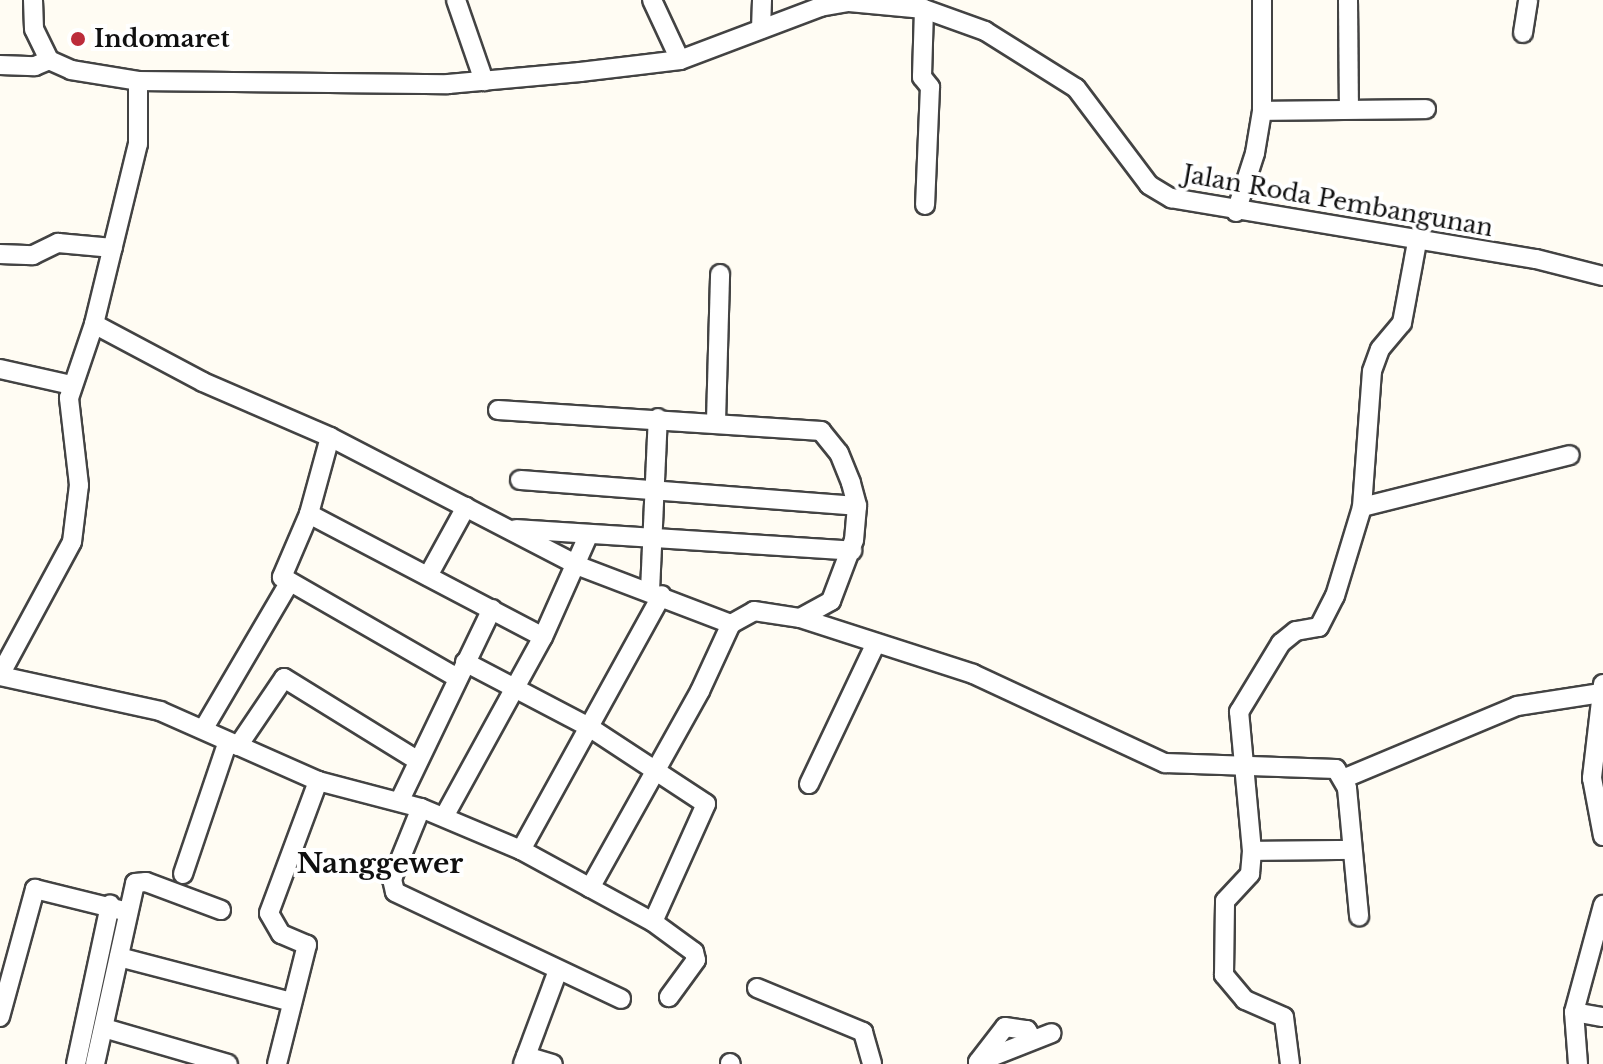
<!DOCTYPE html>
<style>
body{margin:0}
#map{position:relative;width:1603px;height:1064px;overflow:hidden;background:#fffcf3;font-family:"Libre Baskerville",serif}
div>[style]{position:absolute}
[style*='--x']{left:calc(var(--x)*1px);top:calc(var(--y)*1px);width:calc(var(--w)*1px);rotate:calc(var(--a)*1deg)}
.roads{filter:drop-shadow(2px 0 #434343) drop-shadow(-2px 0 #434343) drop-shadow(0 2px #434343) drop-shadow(0 -2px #434343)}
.minor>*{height:18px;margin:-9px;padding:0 9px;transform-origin:9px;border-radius:9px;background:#fff}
.dots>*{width:22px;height:22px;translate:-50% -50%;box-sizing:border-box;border:4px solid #fff;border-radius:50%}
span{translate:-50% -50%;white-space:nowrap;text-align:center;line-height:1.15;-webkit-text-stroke:8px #fff;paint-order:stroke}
.poi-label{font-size:24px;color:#101010;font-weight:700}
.left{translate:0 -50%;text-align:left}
.street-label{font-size:24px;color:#101010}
.quarter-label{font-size:28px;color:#101010;font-weight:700}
</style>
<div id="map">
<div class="roads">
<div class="minor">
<i style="--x:33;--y:0;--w:29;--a:88"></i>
<i style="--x:34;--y:29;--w:34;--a:64"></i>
<i style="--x:49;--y:60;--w:24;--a:24"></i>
<i style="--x:71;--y:70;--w:68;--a:9.3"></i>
<i style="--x:456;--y:0;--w:86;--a:70.9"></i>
<i style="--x:652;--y:0;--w:66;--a:65"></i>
<i style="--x:1348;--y:0;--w:108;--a:89.5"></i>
<i style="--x:924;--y:9;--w:68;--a:91.7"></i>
<i style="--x:922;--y:77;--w:13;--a:51"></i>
<i style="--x:930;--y:87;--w:118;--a:92.4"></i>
<i style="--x:761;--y:29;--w:29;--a:-88"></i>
<i style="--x:1523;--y:33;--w:33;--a:-81"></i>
<i style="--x:0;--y:65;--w:35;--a:2"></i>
<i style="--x:35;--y:66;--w:15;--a:-23"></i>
<i style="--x:1262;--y:111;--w:164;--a:-0.7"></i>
<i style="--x:1236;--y:212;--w:62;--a:-72.1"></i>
<i style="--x:1255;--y:153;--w:43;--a:-80.5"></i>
<i style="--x:1262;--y:111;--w:111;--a:-90"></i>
<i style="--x:0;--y:254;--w:33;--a:2"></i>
<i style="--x:33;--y:255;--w:28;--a:-26"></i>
<i style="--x:58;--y:243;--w:55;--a:5.2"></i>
<i style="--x:94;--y:324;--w:123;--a:28"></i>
<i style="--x:203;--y:382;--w:138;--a:23.4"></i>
<i style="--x:330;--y:437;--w:280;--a:27.4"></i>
<i style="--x:579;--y:566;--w:163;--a:20.9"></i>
<i style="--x:0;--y:369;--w:73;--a:12.7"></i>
<i style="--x:498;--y:410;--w:324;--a:3.7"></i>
<i style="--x:821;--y:431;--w:28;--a:51"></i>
<i style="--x:839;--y:453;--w:32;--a:68"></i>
<i style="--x:851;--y:483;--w:24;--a:75"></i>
<i style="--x:857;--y:506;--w:34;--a:95"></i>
<i style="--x:854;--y:540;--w:65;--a:110.7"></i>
<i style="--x:831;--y:601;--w:35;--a:151"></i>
<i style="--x:716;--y:421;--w:147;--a:-88.4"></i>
<i style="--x:330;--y:437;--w:80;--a:105.3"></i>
<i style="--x:309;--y:514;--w:69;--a:113.2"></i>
<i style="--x:282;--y:577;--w:201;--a:29.9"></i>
<i style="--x:520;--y:480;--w:338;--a:4.4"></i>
<i style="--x:1362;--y:507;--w:214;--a:-14"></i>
<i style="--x:309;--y:514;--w:264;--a:27.7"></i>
<i style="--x:516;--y:529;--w:337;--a:3.7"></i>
<i style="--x:428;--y:576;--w:79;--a:-61.2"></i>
<i style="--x:650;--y:591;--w:173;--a:-87.4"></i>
<i style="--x:465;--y:662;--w:140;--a:27.7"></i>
<i style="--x:589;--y:727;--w:140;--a:33.3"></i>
<i style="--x:706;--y:804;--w:129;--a:114.2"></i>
<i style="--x:0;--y:675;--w:151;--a:-61.6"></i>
<i style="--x:72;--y:542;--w:57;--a:-83"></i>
<i style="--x:79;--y:485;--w:88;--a:-96.6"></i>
<i style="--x:69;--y:398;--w:78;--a:-71.3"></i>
<i style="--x:94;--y:324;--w:185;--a:-76.3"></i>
<i style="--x:138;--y:144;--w:63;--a:-90"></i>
<i style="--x:138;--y:81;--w:310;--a:0.6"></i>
<i style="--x:448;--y:84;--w:133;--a:-5.2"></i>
<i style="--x:580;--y:72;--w:101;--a:-6.8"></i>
<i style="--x:680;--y:60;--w:150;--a:-20.7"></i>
<i style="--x:820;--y:7;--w:29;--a:-10"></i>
<i style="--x:849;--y:2;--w:75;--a:5.3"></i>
<i style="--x:924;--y:9;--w:65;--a:19.8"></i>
<i style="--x:985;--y:31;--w:107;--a:32.1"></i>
<i style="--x:1076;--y:88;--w:121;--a:53"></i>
<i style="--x:1149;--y:185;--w:26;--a:31"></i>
<i style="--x:1171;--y:198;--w:370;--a:9.5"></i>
<i style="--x:1536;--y:259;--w:69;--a:14.2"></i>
<i style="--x:0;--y:676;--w:164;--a:12.3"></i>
<i style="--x:160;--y:711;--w:173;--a:23.9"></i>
<i style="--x:318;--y:781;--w:106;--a:14.7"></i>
<i style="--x:421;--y:808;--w:77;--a:112.2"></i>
<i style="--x:392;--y:879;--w:13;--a:77"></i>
<i style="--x:395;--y:892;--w:250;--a:25.3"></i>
<i style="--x:1603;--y:684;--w:95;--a:96.7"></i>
<i style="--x:1592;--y:778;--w:59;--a:79.3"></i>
<i style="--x:204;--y:728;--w:168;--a:-59.6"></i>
<i style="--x:238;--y:746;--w:82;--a:-55.9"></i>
<i style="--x:284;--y:678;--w:156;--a:31.7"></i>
<i style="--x:1345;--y:778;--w:186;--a:-22.7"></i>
<i style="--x:1517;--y:706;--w:85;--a:-8.8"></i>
<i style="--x:809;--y:784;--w:156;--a:-64.6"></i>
<i style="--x:400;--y:800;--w:212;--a:-64.3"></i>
<i style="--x:421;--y:808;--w:108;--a:22.8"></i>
<i style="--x:521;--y:850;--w:150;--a:28.6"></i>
<i style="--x:653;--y:922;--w:51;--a:36.2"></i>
<i style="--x:694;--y:952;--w:8;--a:76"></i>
<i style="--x:696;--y:960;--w:46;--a:126.1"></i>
<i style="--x:445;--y:815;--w:203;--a:-61.2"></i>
<i style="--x:543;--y:637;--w:111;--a:-66"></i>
<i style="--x:521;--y:850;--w:291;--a:-61.1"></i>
<i style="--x:1252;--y:851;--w:100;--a:-0.6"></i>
<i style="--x:183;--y:874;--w:137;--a:-71.3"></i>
<i style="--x:590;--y:888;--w:226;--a:-60.8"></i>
<i style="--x:700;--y:691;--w:74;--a:-65.2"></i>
<i style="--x:731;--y:624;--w:26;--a:-29"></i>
<i style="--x:754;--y:611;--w:47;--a:8.7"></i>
<i style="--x:800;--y:618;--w:182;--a:17.9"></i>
<i style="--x:973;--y:674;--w:212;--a:24.9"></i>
<i style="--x:1165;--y:763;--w:171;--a:2"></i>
<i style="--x:1336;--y:769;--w:22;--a:60"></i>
<i style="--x:1347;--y:788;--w:129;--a:84.6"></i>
<i style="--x:119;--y:957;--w:179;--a:14.6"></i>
<i style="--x:757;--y:988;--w:115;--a:22.5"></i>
<i style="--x:863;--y:1032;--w:33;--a:74"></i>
<i style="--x:1574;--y:1012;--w:29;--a:10"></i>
<i style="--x:0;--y:1017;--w:133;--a:-74.7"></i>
<i style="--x:35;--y:889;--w:96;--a:13.9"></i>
<i style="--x:104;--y:1028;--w:129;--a:16.2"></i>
<i style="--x:526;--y:1056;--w:28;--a:17"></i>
<i style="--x:978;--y:1062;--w:79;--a:-21.4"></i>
<i style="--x:978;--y:1062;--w:44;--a:-52.4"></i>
<i style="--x:1005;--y:1027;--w:22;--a:8"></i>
<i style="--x:1027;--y:1030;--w:8;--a:60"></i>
<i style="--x:730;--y:1063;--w:1;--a:45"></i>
<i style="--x:76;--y:1064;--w:163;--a:-77.9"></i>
<i style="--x:95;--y:1064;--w:185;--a:-77.5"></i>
<i style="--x:135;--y:883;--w:11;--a:-5"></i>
<i style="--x:146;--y:882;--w:80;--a:20.5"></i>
<i style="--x:277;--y:1064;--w:123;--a:-75.9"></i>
<i style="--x:307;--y:945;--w:28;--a:-157"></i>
<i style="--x:281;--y:934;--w:24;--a:-120"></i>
<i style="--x:269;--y:913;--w:141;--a:-69.6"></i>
<i style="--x:523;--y:1064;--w:97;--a:-69.5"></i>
<i style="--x:1290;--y:1064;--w:47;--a:-97.3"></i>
<i style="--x:1284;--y:1017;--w:43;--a:-156.4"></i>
<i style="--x:1245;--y:1000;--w:33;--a:-130"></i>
<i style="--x:1224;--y:975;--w:74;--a:-89.2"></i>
<i style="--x:1225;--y:901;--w:37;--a:-47"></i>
<i style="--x:1250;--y:874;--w:23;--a:-85"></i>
<i style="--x:1252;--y:851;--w:140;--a:-95.3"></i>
<i style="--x:1239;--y:712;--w:81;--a:-58.7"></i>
<i style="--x:1281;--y:643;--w:19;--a:-39"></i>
<i style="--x:1296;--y:631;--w:23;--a:-10"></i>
<i style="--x:1319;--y:627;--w:35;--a:-63"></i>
<i style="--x:1335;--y:596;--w:93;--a:-73.1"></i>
<i style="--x:1362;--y:507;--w:136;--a:-85.8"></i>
<i style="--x:1372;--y:371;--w:23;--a:-70"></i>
<i style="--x:1380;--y:349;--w:34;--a:-50"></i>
<i style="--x:1402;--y:323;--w:82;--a:-79.5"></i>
<i style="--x:1578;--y:1064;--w:52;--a:-94.4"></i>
<i style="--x:1574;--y:1012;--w:111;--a:-74.8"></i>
</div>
</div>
<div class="dots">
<i style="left:78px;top:39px;background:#bc2c3a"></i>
</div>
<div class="poi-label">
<span class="left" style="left:94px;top:39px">Indomaret</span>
</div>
<div class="street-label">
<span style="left:1338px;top:201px;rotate:10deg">Jalan Roda Pembangunan</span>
</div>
<div class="quarter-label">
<span style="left:380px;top:864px">Nanggewer</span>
</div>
</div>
